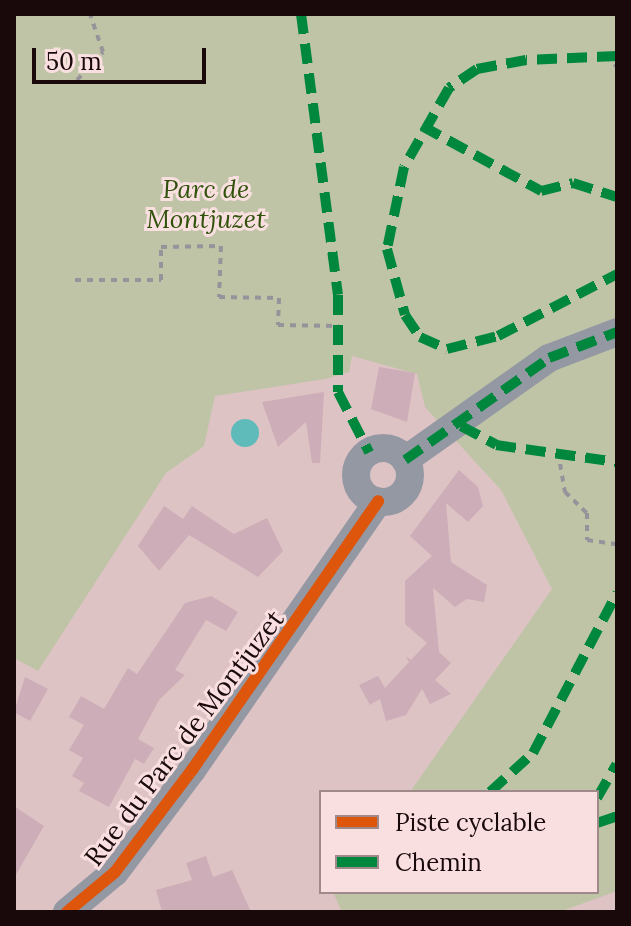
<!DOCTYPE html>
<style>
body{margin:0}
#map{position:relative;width:631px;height:926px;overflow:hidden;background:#dec3c5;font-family:Lora,serif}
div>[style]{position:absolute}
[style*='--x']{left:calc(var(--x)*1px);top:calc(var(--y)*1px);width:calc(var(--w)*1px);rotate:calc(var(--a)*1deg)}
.green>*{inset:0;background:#bec4a5}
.water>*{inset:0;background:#5ebbba}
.round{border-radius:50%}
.building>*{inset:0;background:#cdadb7}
.path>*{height:4px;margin-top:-2px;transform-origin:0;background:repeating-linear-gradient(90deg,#97939a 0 6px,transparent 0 12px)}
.minor>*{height:28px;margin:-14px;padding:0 14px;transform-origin:14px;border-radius:14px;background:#9398a3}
.minor>.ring{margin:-14px;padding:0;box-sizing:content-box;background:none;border:28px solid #9398a3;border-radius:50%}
.quiet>*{height:10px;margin-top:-5px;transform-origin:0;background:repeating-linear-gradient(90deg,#00873e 0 20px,transparent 0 30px)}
.cycleway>*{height:12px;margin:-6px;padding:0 6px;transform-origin:6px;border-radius:6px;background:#de550c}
span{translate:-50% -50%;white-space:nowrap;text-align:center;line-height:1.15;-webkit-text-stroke:6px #fadfe1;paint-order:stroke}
.park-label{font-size:26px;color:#30520b;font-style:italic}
.street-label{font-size:26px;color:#19090b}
.frame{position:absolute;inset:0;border:16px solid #19090b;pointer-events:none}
.legend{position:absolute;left:319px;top:790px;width:280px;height:104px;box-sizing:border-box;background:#fadfe1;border:2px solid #a0898b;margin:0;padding:10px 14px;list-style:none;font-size:24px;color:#19090b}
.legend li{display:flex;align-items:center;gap:16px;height:40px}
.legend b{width:40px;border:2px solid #a0898b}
.scale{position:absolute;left:32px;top:48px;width:174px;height:36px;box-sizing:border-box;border:4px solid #19090b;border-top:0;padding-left:10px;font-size:24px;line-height:28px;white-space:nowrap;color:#19090b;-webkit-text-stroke:6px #fadfe1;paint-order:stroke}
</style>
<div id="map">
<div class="green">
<i style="clip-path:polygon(14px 14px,617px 14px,617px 891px,559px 912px,342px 912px,333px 892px,597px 892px,597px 792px,410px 792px,552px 589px,501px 490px,425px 407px,417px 374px,352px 356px,349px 372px,325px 379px,215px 396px,204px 446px,166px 473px,38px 671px,14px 658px)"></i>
</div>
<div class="water">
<i class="round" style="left:231px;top:419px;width:28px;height:28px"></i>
</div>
<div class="building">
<i style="clip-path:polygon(379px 367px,415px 373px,407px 422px,371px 409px)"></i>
<i style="clip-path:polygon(324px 392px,320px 463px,312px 463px,306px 422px,278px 447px,262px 402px)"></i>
<i style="clip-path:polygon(459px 470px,478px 487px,483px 506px,468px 522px,446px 503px,451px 562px,487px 585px,484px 602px,467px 599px,455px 607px,433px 588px,439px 652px,451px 663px,435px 680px,451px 694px,430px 704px,422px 689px,406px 715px,386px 721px,380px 699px,370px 705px,359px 685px,378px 676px,385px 688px,409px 662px,406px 656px,411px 660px,427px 643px,405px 624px,405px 581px,432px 556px,410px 536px)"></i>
<i style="clip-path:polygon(164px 506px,183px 519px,192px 506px,234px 534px,267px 518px,283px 551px,258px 577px,189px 535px,159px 571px,138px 546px)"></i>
<i style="clip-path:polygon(211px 596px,238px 612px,226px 631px,206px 620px,175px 670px,185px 675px,159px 700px,138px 739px,154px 748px,144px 764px,135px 759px,109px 807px,79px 791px,84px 783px,72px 776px,83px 758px,69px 750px,84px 725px,69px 717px,81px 696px,104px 709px,128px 668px,137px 674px,185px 603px)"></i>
<i style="clip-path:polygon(25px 677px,48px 689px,30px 721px,14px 712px)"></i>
<i style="clip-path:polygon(14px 806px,44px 826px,14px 878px)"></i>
<i style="clip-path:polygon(206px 856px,213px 877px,232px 870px,251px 912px,162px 912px,156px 890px,192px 880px,186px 863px)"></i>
</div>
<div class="path">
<i style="--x:606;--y:56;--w:16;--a:45"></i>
<i style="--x:77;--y:80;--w:38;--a:-47"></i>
<i style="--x:103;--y:52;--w:40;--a:-108.9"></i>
<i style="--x:75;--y:280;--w:86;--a:0"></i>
<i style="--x:161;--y:280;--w:33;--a:-90"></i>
<i style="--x:161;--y:247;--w:60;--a:-1"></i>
<i style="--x:221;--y:246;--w:51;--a:92.2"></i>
<i style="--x:219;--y:297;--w:60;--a:1"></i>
<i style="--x:279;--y:298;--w:27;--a:92"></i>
<i style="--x:278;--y:325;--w:61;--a:0.9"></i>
<i style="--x:558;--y:452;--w:41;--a:80.1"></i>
<i style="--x:565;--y:492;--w:30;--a:44"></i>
<i style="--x:587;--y:513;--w:27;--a:90"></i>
<i style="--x:587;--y:540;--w:30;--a:8"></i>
</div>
<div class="minor">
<i class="ring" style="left:356px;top:448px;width:26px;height:26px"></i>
<i style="--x:405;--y:460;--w:176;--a:-35.3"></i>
<i style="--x:549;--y:358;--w:73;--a:-20.9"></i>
<i style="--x:67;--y:912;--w:62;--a:-39.8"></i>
<i style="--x:115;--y:872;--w:128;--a:-53"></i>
<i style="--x:192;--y:770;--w:327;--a:-55.3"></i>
</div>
<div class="quiet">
<i style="--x:301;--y:14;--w:283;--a:82.5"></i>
<i style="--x:338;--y:295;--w:97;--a:90"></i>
<i style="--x:338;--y:392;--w:68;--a:62.7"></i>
<i style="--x:617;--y:56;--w:91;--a:177.5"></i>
<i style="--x:526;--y:60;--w:50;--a:169.6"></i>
<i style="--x:477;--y:69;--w:34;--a:146"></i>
<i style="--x:449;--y:88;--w:91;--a:119.7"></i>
<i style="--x:404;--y:167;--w:84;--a:101.7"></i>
<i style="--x:387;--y:249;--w:68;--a:74.7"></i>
<i style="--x:405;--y:315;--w:27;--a:56"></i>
<i style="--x:420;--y:337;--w:30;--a:24"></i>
<i style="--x:447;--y:349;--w:53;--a:-14.3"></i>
<i style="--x:498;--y:336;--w:134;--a:-27.5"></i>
<i style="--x:422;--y:126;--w:136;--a:28.6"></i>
<i style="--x:541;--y:191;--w:33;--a:-14"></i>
<i style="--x:573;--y:183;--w:46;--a:17.7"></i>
<i style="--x:461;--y:426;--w:40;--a:28"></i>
<i style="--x:496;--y:445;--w:122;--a:8"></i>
<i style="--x:405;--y:460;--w:176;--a:-35.3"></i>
<i style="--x:549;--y:358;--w:73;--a:-20.9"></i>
<i style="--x:490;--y:792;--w:58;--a:-42.2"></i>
<i style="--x:533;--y:753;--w:181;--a:-62.3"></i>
<i style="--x:597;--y:798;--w:39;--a:-60"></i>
<i style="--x:597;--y:823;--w:21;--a:-19"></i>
</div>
<div class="cycleway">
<i style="--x:67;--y:912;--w:62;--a:-39.8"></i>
<i style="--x:115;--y:872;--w:128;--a:-53"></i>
<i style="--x:192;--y:770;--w:327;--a:-55.3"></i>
</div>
<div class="park-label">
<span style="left:206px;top:204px">Parc de<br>Montjuzet</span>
</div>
<div class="street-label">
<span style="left:184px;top:738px;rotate:-53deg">Rue du Parc de Montjuzet</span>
</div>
<div class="frame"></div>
<ul class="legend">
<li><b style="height:10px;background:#de550c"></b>Piste cyclable</li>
<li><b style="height:10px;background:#00873e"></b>Chemin</li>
</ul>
<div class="scale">50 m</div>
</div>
